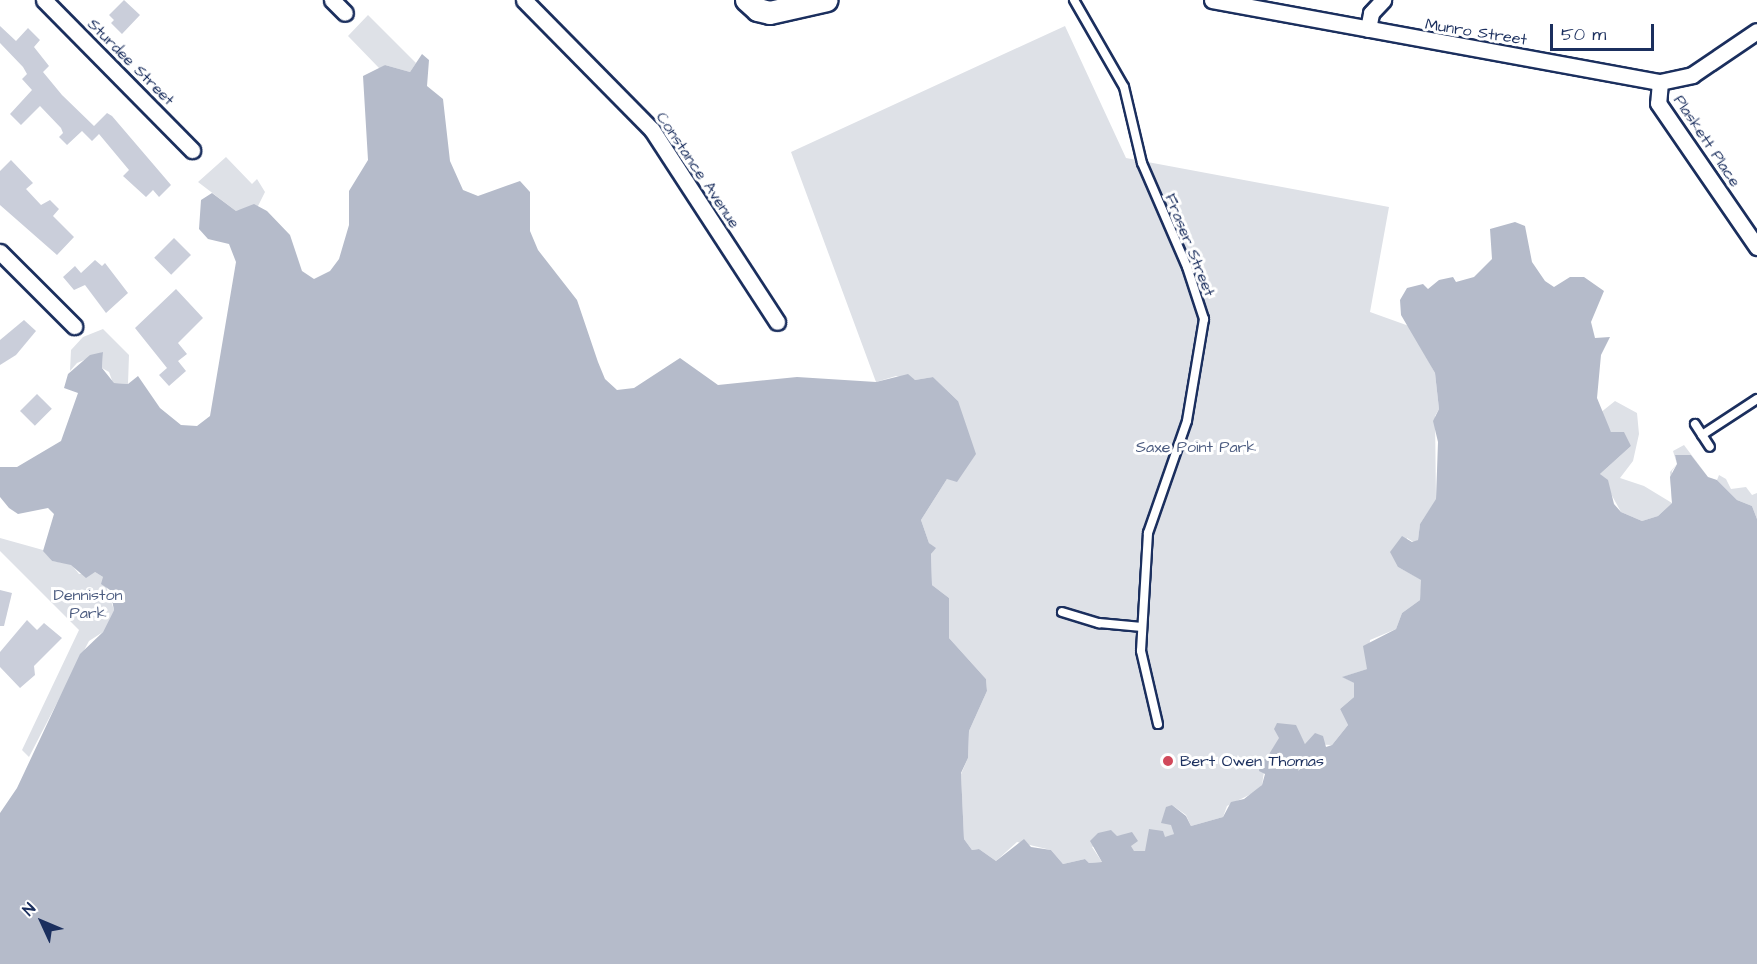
<!DOCTYPE html>
<style>
body{margin:0}
#map{position:relative;width:1757px;height:964px;overflow:hidden;background:#fff;font-family:"Architects Daughter",sans-serif}
div>[style]{position:absolute}
[style*='--x']{left:calc(var(--x)*1px);top:calc(var(--y)*1px);width:calc(var(--w)*1px);rotate:calc(var(--a)*1deg)}
.green>*{inset:0;background:#dee1e7}
.water>*{inset:0;background:#b5bbca}
.building>*{inset:0;background:#caceda;transform-origin:0 0}
.roads{filter:drop-shadow(2px 0 #1b2f5e) drop-shadow(-2px 0 #1b2f5e) drop-shadow(0 2px #1b2f5e) drop-shadow(0 -2px #1b2f5e)}
.lane>*{height:8px;margin:-4px;padding:0 4px;transform-origin:4px;border-radius:4px;background:#fff}
.street>*{height:15px;margin:-7.5px;padding:0 7.5px;transform-origin:7.5px;border-radius:7.5px;background:#fff}
.secondary>*{height:22px;margin:-11px;padding:0 11px;transform-origin:11px;border-radius:11px;background:#fff}
.dots>*{width:16px;height:16px;translate:-50% -50%;box-sizing:border-box;border:3px solid #fff;border-radius:50%}
span{translate:-50% -50%;white-space:nowrap;text-align:center;line-height:1.15;-webkit-text-stroke:6px #fff;paint-order:stroke}
.street-label{font-size:16px;color:#1b2f5e}
.park-label{font-size:16px;color:#4c5c80}
.poi-label{font-size:16px;color:#1b2f5e}
.left{translate:0 -50%;text-align:left}
.north{position:absolute;left:12px;top:892px;width:60px;height:60px;-webkit-text-stroke:4px #fff;paint-order:stroke;rotate:314deg;font-size:16px;font-weight:700;line-height:24px;text-align:center;color:#1b2f5e}
.north::after{content:'';display:block;margin:auto;width:21px;height:27px;background:#1b2f5e;clip-path:polygon(50% 0,100% 100%,50% 72%,0 100%)}
.scale{position:absolute;left:1550px;top:24px;width:104px;height:27px;box-sizing:border-box;border:3px solid #1b2f5e;border-top:0;padding-left:8px;font-size:18px;line-height:21px;white-space:nowrap;color:#1b2f5e;-webkit-text-stroke:4px #fff;paint-order:stroke}
</style>
<div id="map">
<div class="green">
<i style="clip-path:polygon(368px 15px,416px 63px,410px 72px,385px 65px,380px 69px,348px 36px)"></i>
<i style="clip-path:polygon(1065px 26px,1126px 158px,1389px 207px,1370px 312px,1409px 326px,1435px 373px,1439px 409px,1435px 416px,1436px 500px,1420px 524px,1418px 540px,1415px 543px,1407px 538px,1398px 567px,1422px 580px,1420px 600px,1402px 613px,1396px 629px,1370px 640px,1367px 669px,1343px 677px,1354px 683px,1354px 697px,1340px 709px,1348px 725px,1332px 745px,1305px 744px,1298px 731px,1278px 733px,1280px 738px,1266px 759px,1262px 785px,1257px 791px,1227px 806px,1223px 817px,1191px 826px,1186px 815px,1172px 805px,1174px 834px,1145px 851px,1134px 852px,1125px 835px,1117px 836px,1092px 847px,1102px 862px,1089px 863px,1085px 859px,1063px 864px,1051px 850px,1017px 842px,996px 861px,979px 849px,972px 850px,964px 839px,961px 774px,968px 758px,969px 731px,987px 691px,986px 679px,949px 638px,949px 598px,932px 585px,931px 554px,935px 548px,929px 543px,921px 520px,947px 479px,958px 401px,933px 377px,915px 380px,896px 376px,876px 382px,791px 152px)"></i>
<i style="clip-path:polygon(226px 157px,252px 184px,257px 179px,265px 192px,258px 206px,236px 211px,198px 182px)"></i>
<i style="clip-path:polygon(103px 329px,129px 355px,128px 384px,113px 383px,109px 372px,102px 368px,103px 352px,77px 363px,70px 371px,71px 350px,83px 337px)"></i>
<i style="clip-path:polygon(1615px 401px,1637px 413px,1639px 434px,1633px 461px,1620px 478px,1644px 486px,1672px 503px,1670px 472px,1677px 464px,1673px 451px,1684px 445px,1708px 477px,1691px 455px,1675px 455px,1677px 464px,1672px 471px,1672px 503px,1658px 516px,1642px 521px,1621px 512px,1600px 474px,1631px 446px,1611px 432px,1600px 413px)"></i>
<i style="clip-path:polygon(1719px 475px,1726px 479px,1731px 489px,1746px 487px,1752px 495px,1757px 493px,1757px 519px,1752px 506px,1737px 500px,1717px 480px)"></i>
<i style="clip-path:polygon(0 538px,43px 550px,52px 561px,71px 564px,79px 574px,95px 572px,103px 577px,114px 610px,103px 632px,89px 641px,29px 757px,22px 750px,79px 630px,0 551px)"></i>
</div>
<div class="water">
<i style="clip-path:polygon(422px 54px,429px 60px,427px 86px,443px 99px,450px 161px,463px 190px,478px 196px,520px 181px,530px 192px,530px 231px,538px 250px,577px 300px,598px 362px,605px 379px,617px 390px,634px 388px,680px 358px,718px 385px,797px 377px,876px 382px,908px 374px,915px 380px,933px 377px,958px 401px,976px 454px,957px 482px,947px 479px,921px 520px,929px 543px,936px 548px,931px 554px,932px 585px,949px 598px,949px 638px,986px 679px,987px 691px,969px 731px,968px 758px,961px 773px,964px 839px,972px 850px,979px 849px,996px 861px,1024px 839px,1031px 847px,1051px 850px,1063px 864px,1085px 859px,1089px 863px,1102px 862px,1090px 841px,1098px 833px,1111px 830px,1117px 836px,1132px 832px,1138px 841px,1131px 846px,1134px 851px,1145px 851px,1149px 829px,1163px 831px,1165px 837px,1174px 834px,1171px 825px,1161px 823px,1166px 807px,1172px 805px,1186px 816px,1191px 826px,1223px 817px,1231px 802px,1244px 799px,1262px 785px,1265px 774px,1259px 771px,1261px 760px,1266px 759px,1279px 738px,1274px 729px,1277px 723px,1296px 725px,1305px 744px,1315px 733px,1323px 736px,1326px 747px,1332px 745px,1348px 725px,1340px 709px,1354px 697px,1354px 683px,1342px 677px,1367px 669px,1363px 646px,1396px 629px,1402px 613px,1420px 600px,1421px 580px,1398px 567px,1390px 552px,1402px 536px,1412px 542px,1418px 540px,1420px 524px,1436px 499px,1438px 442px,1433px 421px,1439px 409px,1435px 373px,1401px 315px,1400px 300px,1407px 288px,1423px 284px,1428px 289px,1439px 280px,1453px 277px,1456px 282px,1474px 277px,1492px 259px,1490px 229px,1515px 222px,1525px 226px,1532px 262px,1545px 281px,1554px 287px,1570px 277px,1584px 277px,1604px 291px,1591px 322px,1595px 338px,1610px 337px,1601px 355px,1597px 398px,1611px 432px,1624px 432px,1631px 446px,1600px 474px,1608px 480px,1614px 504px,1621px 512px,1642px 521px,1658px 516px,1672px 503px,1670px 477px,1677px 464px,1675px 455px,1691px 455px,1708px 477px,1717px 480px,1737px 500px,1752px 506px,1757px 519px,1757px 964px,0 964px,0 813px,17px 788px,80px 654px,103px 632px,114px 610px,110px 590px,101px 584px,103px 577px,95px 572px,86px 578px,71px 565px,52px 561px,43px 551px,54px 514px,48px 508px,18px 514px,9px 508px,0 497px,0 467px,17px 467px,61px 441px,78px 393px,64px 388px,68px 374px,90px 355px,103px 352px,102px 368px,114px 383px,128px 384px,138px 376px,160px 408px,181px 425px,197px 426px,210px 416px,236px 262px,229px 244px,208px 239px,199px 229px,201px 200px,212px 193px,236px 211px,254px 204px,267px 211px,290px 235px,302px 271px,314px 279px,330px 271px,339px 259px,349px 225px,349px 191px,368px 160px,363px 76px,385px 65px,410px 72px)"></i>
</div>
<div class="building">
<i style="clip-path:polygon(124px 0,140px 15px,122px 34px,111px 23px,114px 20px,109px 15px)"></i>
<i style="clip-path:polygon(0 26px,16px 41px,28px 28px,40px 40px,34px 47px,49px 66px,43px 72px,62px 95px,94px 126px,107px 113px,112px 116px,171px 185px,159px 197px,153px 190px,146px 197px,123px 176px,129px 170px,99px 134px,92px 141px,82px 131px,67px 145px,59px 137px,63px 133px,61px 128px,40px 106px,21px 125px,10px 114px,32px 90px,22px 79px,27px 74px,23px 67px,0 43px)"></i>
<i style="clip-path:polygon(11px 160px,33px 183px,26px 189px,41px 205px,50px 200px,59px 209px,53px 216px,74px 237px,57px 255px,0 205px,0 171px)"></i>
<i style="left:174px;top:238px;width:24px;height:28px;rotate:45deg"></i>
<i style="clip-path:polygon(95px 260px,102px 266px,105px 263px,128px 293px,106px 313px,85px 285px,74px 290px,63px 277px,75px 266px,81px 273px)"></i>
<i style="clip-path:polygon(176px 289px,203px 318px,178px 343px,187px 354px,178px 361px,186px 371px,169px 386px,159px 375px,167px 368px,135px 328px)"></i>
<i style="clip-path:polygon(24px 320px,36px 331px,16px 355px,0 365px,0 340px)"></i>
<i style="left:37px;top:394px;width:21px;height:24px;rotate:45deg"></i>
<i style="clip-path:polygon(0 590px,12px 593px,4px 626px,0 626px)"></i>
<i style="clip-path:polygon(27px 620px,37px 630px,44px 623px,62px 638px,34px 666px,35px 675px,20px 688px,0 667px,0 652px)"></i>
</div>
<div class="roads">
<div class="lane">
<i style="--x:1074;--y:0;--w:100;--a:60.1"></i>
<i style="--x:1124;--y:87;--w:78;--a:76.7"></i>
<i style="--x:1142;--y:163;--w:113;--a:66.6"></i>
<i style="--x:1187;--y:267;--w:55;--a:71.9"></i>
<i style="--x:1204;--y:319;--w:103;--a:99.5"></i>
<i style="--x:1187;--y:421;--w:119;--a:109.2"></i>
<i style="--x:1148;--y:533;--w:118;--a:93.4"></i>
<i style="--x:1141;--y:651;--w:75;--a:76.9"></i>
<i style="--x:1695;--y:424;--w:27;--a:57"></i>
<i style="--x:1702;--y:435;--w:66;--a:-33.2"></i>
<i style="--x:1062;--y:612;--w:39;--a:17"></i>
<i style="--x:1099;--y:623;--w:43;--a:5.3"></i>
</div>
<div class="street">
<i style="--x:44;--y:0;--w:211;--a:45.4"></i>
<i style="--x:332;--y:0;--w:18;--a:45"></i>
<i style="--x:524;--y:0;--w:182;--a:45.4"></i>
<i style="--x:652;--y:130;--w:229;--a:56.9"></i>
<i style="--x:1212;--y:0;--w:455;--a:10.4"></i>
<i style="--x:1660;--y:82;--w:33;--a:-12"></i>
<i style="--x:1692;--y:75;--w:78;--a:-34.1"></i>
<i style="--x:1368;--y:29;--w:16;--a:-79"></i>
<i style="--x:1371;--y:13;--w:18;--a:-47"></i>
<i style="--x:1660;--y:82;--w:21;--a:95"></i>
<i style="--x:1658;--y:103;--w:175;--a:55.5"></i>
<i style="--x:0;--y:252;--w:105;--a:45"></i>
</div>
<div class="secondary">
<i style="--x:747;--y:0;--w:15;--a:42"></i>
<i style="--x:758;--y:10;--w:12;--a:14"></i>
<i style="--x:770;--y:13;--w:58;--a:-12.8"></i>
</div>
</div>
<div class="dots">
<i style="left:1168px;top:761px;background:#d1495b"></i>
</div>
<div class="street-label">
<span style="left:1476px;top:32px;rotate:9deg">Munro Street</span>
<span style="left:131px;top:62px;rotate:45deg">Sturdee Street</span>
<span style="left:1707px;top:141px;rotate:56deg">Plaskett Place</span>
<span style="left:698px;top:170px;rotate:56deg">Constance Avenue</span>
<span style="left:1190px;top:245px;rotate:68deg">Fraser Street</span>
</div>
<div class="park-label">
<span style="left:1196px;top:447px">Saxe Point Park</span>
<span style="left:88px;top:604px">Denniston<br>Park</span>
</div>
<div class="poi-label">
<span class="left" style="left:1180px;top:761px">Bert Owen Thomas</span>
</div>
<div class="north">N</div>
<div class="scale">50 m</div>
</div>
